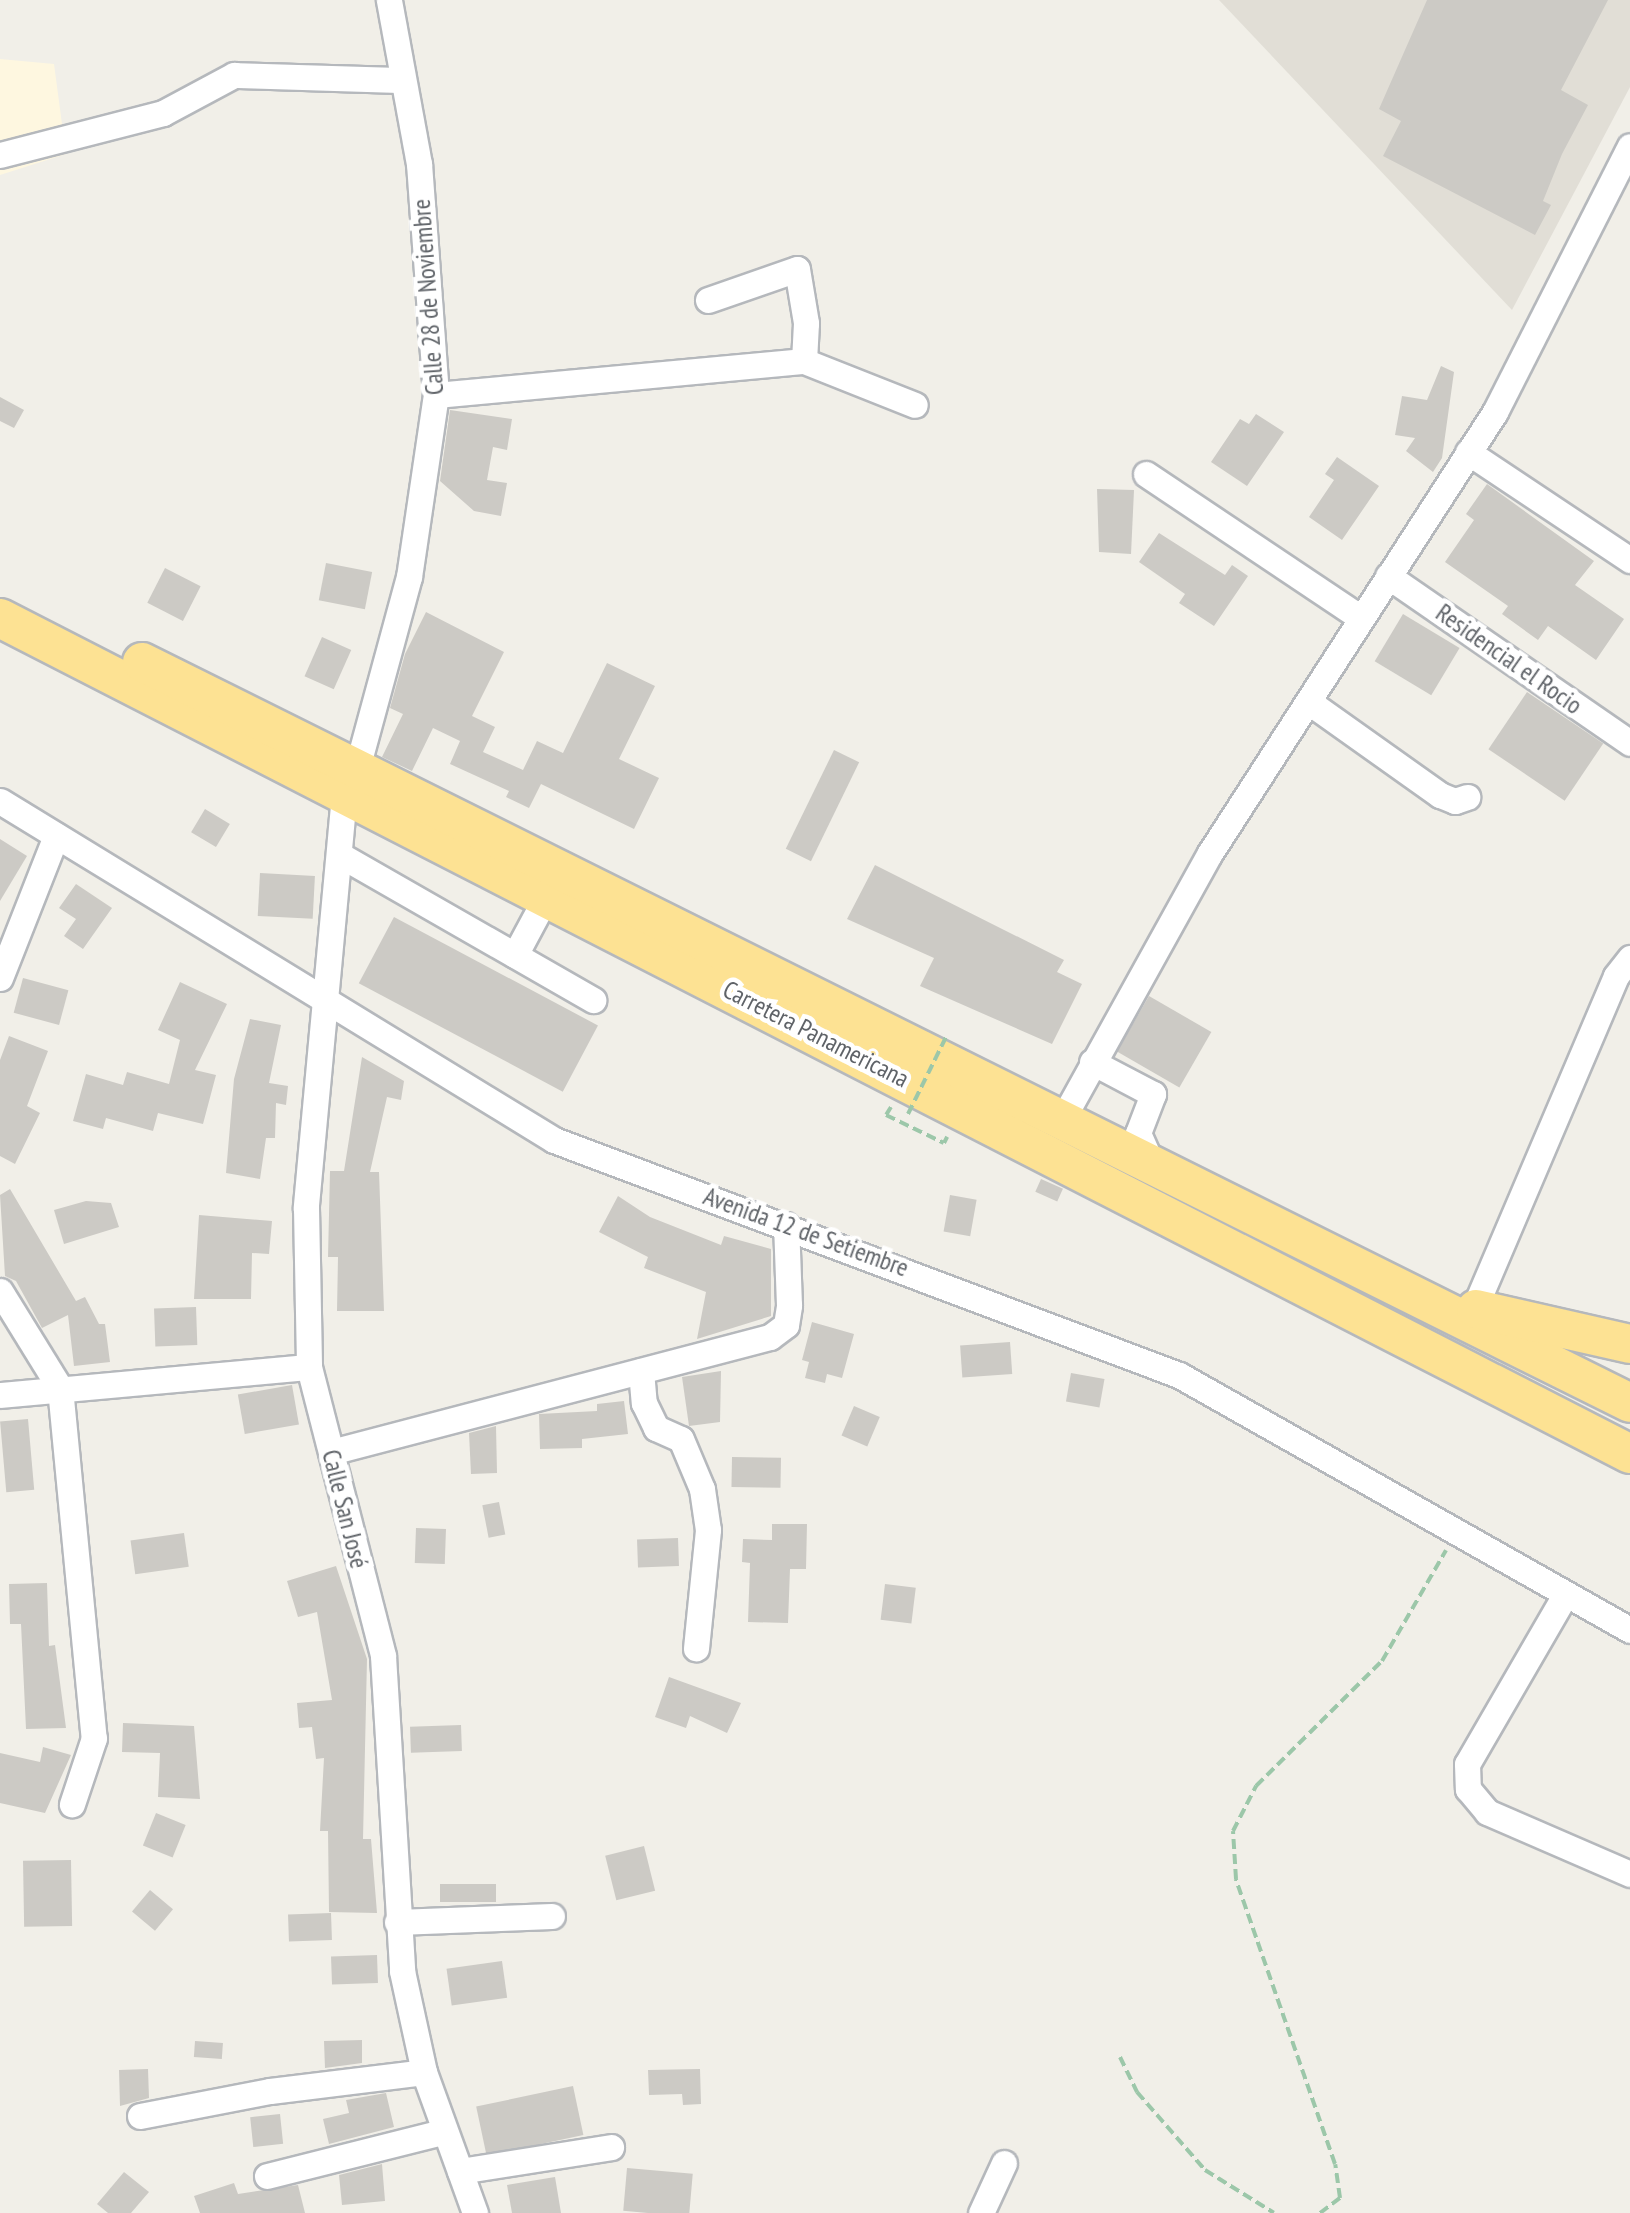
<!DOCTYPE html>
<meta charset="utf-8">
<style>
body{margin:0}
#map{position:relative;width:1630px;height:2213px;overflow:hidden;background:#f1efe8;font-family:"PT Sans Narrow",sans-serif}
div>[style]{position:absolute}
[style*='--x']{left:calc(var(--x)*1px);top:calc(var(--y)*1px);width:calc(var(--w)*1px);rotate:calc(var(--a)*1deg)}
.commercial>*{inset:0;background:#fef7e0}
.education>*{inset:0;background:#e1ded6}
.building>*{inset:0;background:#cccac5;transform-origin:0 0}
.path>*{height:4px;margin-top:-2px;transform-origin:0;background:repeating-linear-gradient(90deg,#9cc7a9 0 10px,transparent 0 15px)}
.roads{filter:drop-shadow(2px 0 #b5b8bc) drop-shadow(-2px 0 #b5b8bc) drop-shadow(0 2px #b5b8bc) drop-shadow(0 -2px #b5b8bc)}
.minor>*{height:25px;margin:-12.5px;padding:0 12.5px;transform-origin:12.5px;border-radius:12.5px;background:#fff}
.highway>*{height:38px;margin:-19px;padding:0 19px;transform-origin:19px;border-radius:19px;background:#fde293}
.path-bridge>*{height:4px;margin-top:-2px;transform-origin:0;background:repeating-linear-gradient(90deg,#9cc7a9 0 10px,transparent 0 15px)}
span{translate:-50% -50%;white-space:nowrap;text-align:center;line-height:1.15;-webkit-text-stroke:9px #fff;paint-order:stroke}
.street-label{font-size:25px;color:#5f6368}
</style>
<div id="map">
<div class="commercial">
<i style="clip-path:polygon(0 59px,54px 64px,66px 154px,0 175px)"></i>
</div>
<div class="education">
<i style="clip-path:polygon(1219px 0,1630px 0,1630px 87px,1512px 310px)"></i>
</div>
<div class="building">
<i style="clip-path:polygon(1427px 0,1608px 0,1561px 90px,1588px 105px,1562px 154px,1543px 201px,1551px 205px,1535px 235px,1383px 156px,1401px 121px,1379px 109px)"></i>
<i style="clip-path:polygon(1441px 366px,1454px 372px,1442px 458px,1433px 472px,1406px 451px,1415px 438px,1395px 435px,1402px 396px,1427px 400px)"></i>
<i style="clip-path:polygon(0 397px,24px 410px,14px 428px,0 421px)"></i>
<i style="clip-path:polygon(450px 410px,512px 419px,507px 450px,493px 447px,487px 480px,507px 483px,501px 516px,474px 511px,440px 481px)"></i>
<i style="clip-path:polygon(1256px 414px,1284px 432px,1247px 486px,1211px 462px,1240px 419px,1249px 424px)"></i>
<i style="clip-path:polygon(1337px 457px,1379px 486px,1342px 540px,1309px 517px,1334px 480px,1325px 474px)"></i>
<i style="clip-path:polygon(1487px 484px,1594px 561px,1575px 585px,1624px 619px,1596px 660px,1548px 626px,1538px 640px,1502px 614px,1508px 606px,1445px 562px,1474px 520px,1466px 514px)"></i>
<i style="clip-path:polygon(1097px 489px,1134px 490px,1131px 554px,1099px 552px)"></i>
<i style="clip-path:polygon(1159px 533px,1225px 575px,1232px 565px,1248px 576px,1214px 626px,1179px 603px,1185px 594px,1139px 562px)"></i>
<i style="left:326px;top:563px;width:47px;height:38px;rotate:11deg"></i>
<i style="left:165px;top:568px;width:40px;height:39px;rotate:27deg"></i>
<i style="clip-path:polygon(426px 612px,504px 652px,472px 716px,495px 727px,483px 752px,523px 770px,537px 741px,563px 753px,607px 663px,655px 686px,619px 759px,659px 778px,634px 829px,541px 784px,529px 808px,506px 797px,509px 791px,450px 764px,460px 741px,433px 728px,412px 771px,382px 757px,403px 714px,390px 708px,405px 654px)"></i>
<i style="left:1403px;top:614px;width:66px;height:55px;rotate:31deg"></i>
<i style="left:322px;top:637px;width:32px;height:43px;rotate:24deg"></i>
<i style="left:1527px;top:692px;width:92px;height:69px;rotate:34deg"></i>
<i style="left:834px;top:750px;width:28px;height:110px;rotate:26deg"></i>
<i style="left:205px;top:809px;width:29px;height:27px;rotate:31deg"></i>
<i style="clip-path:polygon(0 839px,27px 856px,0 901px)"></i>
<i style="clip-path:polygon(875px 865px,1064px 960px,1057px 972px,1082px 984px,1052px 1044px,920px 986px,934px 958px,847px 919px)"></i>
<i style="left:260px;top:873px;width:55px;height:43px;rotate:3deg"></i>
<i style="clip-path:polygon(76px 884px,112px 908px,83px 949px,64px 936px,76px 919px,59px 908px)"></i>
<i style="left:394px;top:917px;width:231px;height:75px;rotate:28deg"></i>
<i style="left:23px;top:978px;width:47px;height:36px;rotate:15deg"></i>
<i style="clip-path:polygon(180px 982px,227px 1004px,195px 1070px,216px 1075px,203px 1124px,158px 1113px,153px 1131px,106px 1118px,103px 1129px,73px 1121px,86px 1074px,123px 1085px,127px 1072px,169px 1084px,180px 1040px,158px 1030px)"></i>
<i style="left:1149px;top:996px;width:72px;height:64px;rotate:30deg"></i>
<i style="clip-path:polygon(250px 1019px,281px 1025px,269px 1083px,288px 1086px,286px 1105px,276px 1103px,275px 1138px,266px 1138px,260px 1179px,226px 1173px,234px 1079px)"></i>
<i style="clip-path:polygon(9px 1036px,48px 1051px,27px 1106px,40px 1113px,15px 1164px,0 1156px,0 1060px)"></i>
<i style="clip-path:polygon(362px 1057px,404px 1081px,401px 1100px,387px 1097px,370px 1172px,379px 1172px,384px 1311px,337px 1311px,338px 1257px,328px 1257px,330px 1171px,344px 1171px)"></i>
<i style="left:1041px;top:1179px;width:24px;height:14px;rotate:24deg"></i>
<i style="clip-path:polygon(10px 1189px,76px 1301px,85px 1297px,99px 1324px,105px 1324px,110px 1362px,74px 1366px,68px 1315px,42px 1328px,16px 1281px,5px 1276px,0 1195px)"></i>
<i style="left:950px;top:1195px;width:27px;height:37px;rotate:10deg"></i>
<i style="clip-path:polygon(618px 1196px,650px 1217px,721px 1245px,724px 1236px,771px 1249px,771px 1316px,697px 1339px,706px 1292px,644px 1268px,648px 1257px,599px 1232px)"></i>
<i style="clip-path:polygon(86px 1201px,111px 1203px,119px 1227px,64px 1244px,54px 1210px)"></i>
<i style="clip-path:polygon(199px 1215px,272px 1221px,269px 1254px,252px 1253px,251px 1299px,194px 1299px)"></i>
<i style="left:196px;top:1307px;width:38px;height:42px;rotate:88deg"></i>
<i style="clip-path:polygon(812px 1322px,854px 1334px,842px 1378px,827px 1374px,825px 1383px,805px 1378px,809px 1362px,802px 1360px)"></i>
<i style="left:1010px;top:1342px;width:32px;height:50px;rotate:86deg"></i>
<i style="clip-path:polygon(721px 1371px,720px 1422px,689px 1426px,682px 1377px)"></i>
<i style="left:1071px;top:1373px;width:34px;height:29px;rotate:10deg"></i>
<i style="left:292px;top:1385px;width:40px;height:55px;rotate:80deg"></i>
<i style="clip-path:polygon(624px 1401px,628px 1434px,582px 1439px,582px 1448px,540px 1449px,539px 1414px,597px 1411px,597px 1404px)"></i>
<i style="left:854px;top:1406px;width:28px;height:32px;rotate:23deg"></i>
<i style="left:28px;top:1419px;width:71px;height:28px;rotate:85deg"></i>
<i style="clip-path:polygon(496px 1426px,497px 1473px,471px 1474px,469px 1433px)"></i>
<i style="left:732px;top:1457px;width:49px;height:30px;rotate:1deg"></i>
<i style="left:499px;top:1502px;width:33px;height:17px;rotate:79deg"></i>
<i style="clip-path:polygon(772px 1524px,807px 1524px,806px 1569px,790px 1569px,788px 1623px,748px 1622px,750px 1563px,742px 1562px,743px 1539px,772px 1540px)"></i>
<i style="left:416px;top:1528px;width:30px;height:35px;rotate:2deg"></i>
<i style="left:184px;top:1533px;width:34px;height:54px;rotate:82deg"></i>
<i style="left:678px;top:1538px;width:28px;height:41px;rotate:88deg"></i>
<i style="clip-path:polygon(336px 1566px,367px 1659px,363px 1839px,371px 1839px,377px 1913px,329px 1912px,328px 1831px,320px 1831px,324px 1758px,316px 1759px,312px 1727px,299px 1728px,297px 1703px,332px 1700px,317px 1612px,298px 1617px,287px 1581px)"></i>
<i style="clip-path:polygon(47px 1583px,49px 1646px,55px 1645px,66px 1728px,26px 1729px,21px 1624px,10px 1624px,9px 1584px)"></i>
<i style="left:885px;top:1584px;width:31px;height:36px;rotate:7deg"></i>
<i style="clip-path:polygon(669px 1677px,741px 1703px,727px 1733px,690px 1716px,686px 1728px,655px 1717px)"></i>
<i style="clip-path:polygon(123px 1723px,194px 1726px,200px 1799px,158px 1797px,160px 1753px,122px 1752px)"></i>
<i style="left:461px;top:1725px;width:26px;height:51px;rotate:88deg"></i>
<i style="clip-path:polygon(43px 1747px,71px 1755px,45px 1813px,0 1803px,0 1753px,40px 1762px)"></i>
<i style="left:156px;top:1813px;width:32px;height:35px;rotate:22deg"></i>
<i style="left:644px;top:1846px;width:46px;height:40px;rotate:76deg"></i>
<i style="left:71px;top:1860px;width:66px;height:48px;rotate:89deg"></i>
<i style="left:496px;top:1884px;width:18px;height:56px;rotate:90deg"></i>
<i style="left:150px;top:1890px;width:30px;height:28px;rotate:40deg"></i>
<i style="left:331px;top:1913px;width:27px;height:43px;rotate:88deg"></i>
<i style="left:377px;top:1955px;width:28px;height:46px;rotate:88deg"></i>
<i style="left:502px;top:1961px;width:37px;height:56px;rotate:82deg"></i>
<i style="clip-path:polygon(362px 2040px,362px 2063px,325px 2068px,324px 2041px)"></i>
<i style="left:195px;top:2041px;width:28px;height:16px;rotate:4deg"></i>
<i style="clip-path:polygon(148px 2069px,149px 2098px,120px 2106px,119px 2070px)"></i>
<i style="clip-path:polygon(700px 2069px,701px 2104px,683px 2105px,682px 2094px,649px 2095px,648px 2070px)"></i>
<i style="left:573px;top:2086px;width:50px;height:99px;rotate:78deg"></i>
<i style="clip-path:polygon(386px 2093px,394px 2127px,329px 2144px,323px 2119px,349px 2113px,346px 2100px)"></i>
<i style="left:280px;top:2114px;width:30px;height:30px;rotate:84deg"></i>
<i style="clip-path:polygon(382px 2164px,385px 2201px,342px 2205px,339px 2175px)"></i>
<i style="left:627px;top:2168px;width:66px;height:43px;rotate:5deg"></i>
<i style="clip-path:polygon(124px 2172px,149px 2192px,131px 2213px,108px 2213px,97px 2204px)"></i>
<i style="clip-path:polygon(555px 2177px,561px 2213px,512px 2213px,507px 2185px)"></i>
<i style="clip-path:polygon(234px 2183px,238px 2194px,298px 2185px,305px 2213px,200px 2213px,194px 2196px)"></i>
</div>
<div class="path">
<i style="--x:891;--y:1107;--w:9;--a:122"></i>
<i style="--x:886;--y:1115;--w:64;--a:25.8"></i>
<i style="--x:944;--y:1143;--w:7;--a:-63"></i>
<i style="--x:1120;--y:2057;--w:39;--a:64"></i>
<i style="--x:1137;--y:2092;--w:103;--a:48.9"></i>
<i style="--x:1205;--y:2170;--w:81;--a:31.9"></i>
<i style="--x:1320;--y:2213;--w:25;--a:-37"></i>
<i style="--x:1340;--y:2198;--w:34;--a:-98"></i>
<i style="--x:1335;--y:2164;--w:302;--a:-109.2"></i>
<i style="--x:1236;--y:1879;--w:48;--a:-93.6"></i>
<i style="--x:1233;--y:1831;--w:51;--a:-62.9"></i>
<i style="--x:1256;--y:1786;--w:177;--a:-44.8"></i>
<i style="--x:1382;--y:1661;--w:128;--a:-60"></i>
</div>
<div class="roads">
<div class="minor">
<i style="--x:0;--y:155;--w:168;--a:-14.4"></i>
<i style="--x:163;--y:113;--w:81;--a:-28.2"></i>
<i style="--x:234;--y:75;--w:169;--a:1.7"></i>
<i style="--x:708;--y:300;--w:94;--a:-19.2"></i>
<i style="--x:797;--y:269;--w:55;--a:80.5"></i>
<i style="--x:806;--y:323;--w:38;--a:93"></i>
<i style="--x:436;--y:395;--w:370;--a:-5.3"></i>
<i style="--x:804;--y:361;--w:119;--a:21.6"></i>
<i style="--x:1468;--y:452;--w:195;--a:33.7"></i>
<i style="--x:1146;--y:474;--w:259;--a:33.8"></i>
<i style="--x:1388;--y:576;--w:294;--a:34.6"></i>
<i style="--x:1309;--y:702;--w:161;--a:35.4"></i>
<i style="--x:1440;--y:795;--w:16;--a:22"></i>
<i style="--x:1455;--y:801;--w:13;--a:-18"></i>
<i style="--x:357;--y:768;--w:198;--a:-74.8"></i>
<i style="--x:409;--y:577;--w:184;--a:-81.6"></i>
<i style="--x:436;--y:395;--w:232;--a:-94.2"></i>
<i style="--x:419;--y:164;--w:167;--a:-100.4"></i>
<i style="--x:344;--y:795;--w:415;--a:95.3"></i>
<i style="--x:306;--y:1208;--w:159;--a:88.9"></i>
<i style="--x:309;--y:1367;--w:298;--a:75.6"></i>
<i style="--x:383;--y:1656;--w:316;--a:86.5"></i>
<i style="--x:402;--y:1971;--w:103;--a:77.7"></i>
<i style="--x:424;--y:2072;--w:150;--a:70.1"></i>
<i style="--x:0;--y:801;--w:649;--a:31.46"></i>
<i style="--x:554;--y:1140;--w:668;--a:20.61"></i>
<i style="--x:1179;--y:1375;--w:518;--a:29.48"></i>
<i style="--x:340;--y:855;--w:292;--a:29.8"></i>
<i style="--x:515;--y:955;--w:66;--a:-61.9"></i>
<i style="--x:0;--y:978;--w:153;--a:-68.5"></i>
<i style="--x:1092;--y:1062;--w:69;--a:27.7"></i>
<i style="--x:1153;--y:1094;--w:42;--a:111"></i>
<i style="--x:1138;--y:1133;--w:32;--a:66"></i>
<i style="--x:1063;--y:1118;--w:303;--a:-61"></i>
<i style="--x:1210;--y:853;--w:525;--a:-57.13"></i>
<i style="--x:1495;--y:412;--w:298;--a:-63.1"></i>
<i style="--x:0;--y:1291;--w:114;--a:58.3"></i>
<i style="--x:60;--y:1388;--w:352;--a:84.5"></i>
<i style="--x:94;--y:1738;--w:70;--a:108.4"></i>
<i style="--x:1474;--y:1309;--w:362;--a:-66.9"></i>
<i style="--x:1616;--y:976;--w:23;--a:-52"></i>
<i style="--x:641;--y:1371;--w:32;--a:85"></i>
<i style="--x:644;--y:1403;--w:28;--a:64"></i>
<i style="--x:656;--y:1428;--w:27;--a:24"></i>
<i style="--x:681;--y:1439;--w:54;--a:67.2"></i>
<i style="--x:702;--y:1489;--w:41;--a:81.7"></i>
<i style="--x:708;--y:1530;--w:119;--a:95.8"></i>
<i style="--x:0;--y:1395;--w:310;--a:-5.2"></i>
<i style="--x:331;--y:1452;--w:454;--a:-14.7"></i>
<i style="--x:770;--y:1337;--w:20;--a:-37"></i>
<i style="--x:786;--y:1325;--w:20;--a:-81"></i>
<i style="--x:789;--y:1305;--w:80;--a:-92.1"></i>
<i style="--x:1565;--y:1595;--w:195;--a:120.1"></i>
<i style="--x:1467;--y:1764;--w:25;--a:88"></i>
<i style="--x:1468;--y:1789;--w:30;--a:50"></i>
<i style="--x:1487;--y:1812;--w:156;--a:23.4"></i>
<i style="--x:397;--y:1922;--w:155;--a:-2.2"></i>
<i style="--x:140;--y:2116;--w:132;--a:-10.9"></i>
<i style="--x:270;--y:2091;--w:155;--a:-7"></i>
<i style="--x:460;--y:2171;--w:153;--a:-9"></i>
<i style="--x:267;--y:2176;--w:180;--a:-14.1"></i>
<i style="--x:981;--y:2213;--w:55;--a:-65.3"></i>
</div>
<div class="highway">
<i style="--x:0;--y:618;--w:1832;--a:27.15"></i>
<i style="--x:142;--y:662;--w:1662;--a:26.47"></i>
<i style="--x:1476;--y:1309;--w:158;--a:12.8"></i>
</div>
</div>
<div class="path-bridge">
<i style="--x:908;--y:1114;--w:86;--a:-63.7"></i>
</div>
<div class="street-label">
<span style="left:428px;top:297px;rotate:-94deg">Calle 28 de Noviembre</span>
<span style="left:1509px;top:659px;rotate:35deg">Residencial el Rocio</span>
<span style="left:816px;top:1034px;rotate:27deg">Carretera Panamericana</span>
<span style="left:806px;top:1232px;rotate:20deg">Avenida 12 de Setiembre</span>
<span style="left:345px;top:1509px;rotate:76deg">Calle San José</span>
</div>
</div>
